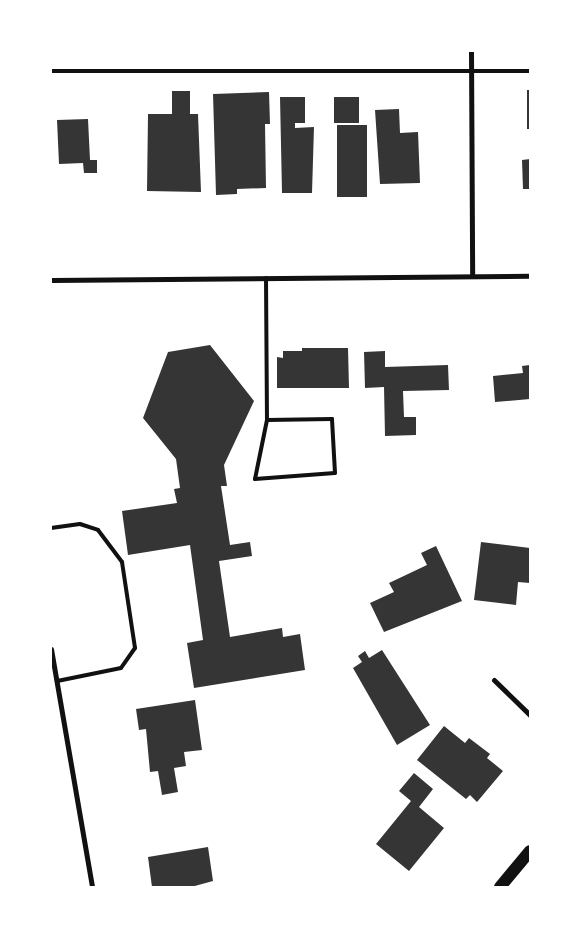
<!DOCTYPE html>
<style>
body{margin:0}
#map{position:relative;width:581px;height:938px;overflow:hidden;background:#fff;font-family:"IBM Plex Sans",sans-serif}
div>[style]{position:absolute}
[style*='--x']{left:calc(var(--x)*1px);top:calc(var(--y)*1px);width:calc(var(--w)*1px);rotate:calc(var(--a)*1deg)}
.building>*{inset:0;background:#353535;transform-origin:0 0}
.service>*{height:4px;margin:-2px;padding:0 2px;transform-origin:2px;border-radius:2px;background:#111}
.minor>*{height:5px;margin:-2.5px;padding:0 2.5px;transform-origin:2.5px;border-radius:2.5px;background:#111}
.primary>*{height:12px;margin:-6px;padding:0 6px;transform-origin:6px;border-radius:6px;background:#111}
span{translate:-50% -50%;white-space:nowrap;text-align:center;line-height:1.15;-webkit-text-stroke:4px #fff;paint-order:stroke}
.frame{position:absolute;inset:0;border:52px solid #fff;pointer-events:none}
</style>
<div id="map">
<div class="building">
<i style="left:527px;top:90px;width:3px;height:39px"></i>
<i style="clip-path:polygon(172px 91px,190px 91px,190px 114px,198px 114px,201px 192px,147px 191px,148px 114px,172px 114px)"></i>
<i style="clip-path:polygon(269px 92px,270px 124px,265px 124px,266px 188px,237px 189px,237px 194px,216px 195px,213px 94px)"></i>
<i style="clip-path:polygon(280px 97px,305px 97px,305px 123px,295px 123px,295px 128px,314px 127px,312px 193px,282px 193px)"></i>
<i style="left:334px;top:97px;width:25px;height:26px"></i>
<i style="clip-path:polygon(399px 109px,400px 133px,418px 132px,420px 183px,380px 184px,375px 110px)"></i>
<i style="clip-path:polygon(88px 119px,90px 160px,97px 160px,97px 173px,84px 173px,83px 163px,59px 164px,57px 120px)"></i>
<i style="left:337px;top:125px;width:30px;height:72px"></i>
<i style="clip-path:polygon(530px 159px,530px 189px,523px 189px,522px 160px)"></i>
<i style="clip-path:polygon(210px 345px,254px 401px,224px 465px,227px 486px,221px 486px,230px 545px,250px 542px,252px 556px,219px 561px,230px 637px,282px 628px,283px 637px,300px 634px,305px 670px,194px 688px,187px 643px,203px 640px,190px 545px,128px 555px,122px 511px,177px 503px,174px 489px,180px 488px,176px 459px,143px 418px,168px 352px)"></i>
<i style="clip-path:polygon(302px 348px,348px 348px,349px 388px,277px 388px,277px 357px,283px 358px,283px 351px,302px 351px)"></i>
<i style="clip-path:polygon(385px 351px,385px 367px,448px 365px,449px 390px,403px 391px,404px 417px,416px 417px,416px 435px,385px 436px,384px 387px,365px 388px,364px 352px)"></i>
<i style="clip-path:polygon(530px 365px,530px 399px,495px 402px,493px 376px,523px 373px,522px 366px)"></i>
<i style="clip-path:polygon(481px 542px,530px 548px,530px 583px,518px 582px,516px 605px,474px 600px)"></i>
<i style="clip-path:polygon(436px 546px,462px 601px,384px 632px,370px 603px,394px 592px,389px 583px,427px 565px,421px 553px)"></i>
<i style="clip-path:polygon(382px 650px,430px 725px,397px 745px,353px 668px,362px 662px,358px 656px,365px 651px,369px 658px)"></i>
<i style="clip-path:polygon(195px 700px,202px 750px,184px 752px,186px 766px,174px 768px,178px 792px,162px 795px,158px 771px,150px 772px,146px 729px,139px 730px,136px 709px)"></i>
<i style="clip-path:polygon(444px 726px,465px 743px,469px 738px,490px 754px,487px 758px,503px 771px,477px 802px,470px 795px,466px 799px,417px 760px)"></i>
<i style="clip-path:polygon(414px 773px,433px 789px,419px 807px,444px 828px,409px 871px,376px 844px,411px 801px,399px 791px)"></i>
<i style="clip-path:polygon(208px 847px,213px 881px,191px 887px,152px 887px,148px 857px)"></i>
</div>
<div class="service">
<i style="--x:51;--y:71;--w:479;--a:0"></i>
<i style="--x:266;--y:278;--w:142;--a:89.6"></i>
<i style="--x:267;--y:420;--w:60;--a:101.5"></i>
<i style="--x:255;--y:479;--w:80;--a:-4.3"></i>
<i style="--x:335;--y:473;--w:54;--a:-93.2"></i>
<i style="--x:332;--y:419;--w:65;--a:179.1"></i>
<i style="--x:51;--y:528;--w:29;--a:-8"></i>
<i style="--x:80;--y:524;--w:19;--a:18"></i>
<i style="--x:98;--y:530;--w:40;--a:53"></i>
<i style="--x:122;--y:562;--w:87;--a:81.4"></i>
<i style="--x:135;--y:648;--w:24;--a:125"></i>
<i style="--x:121;--y:668;--w:65;--a:168.5"></i>
</div>
<div class="minor">
<i style="--x:471;--y:51;--w:225;--a:89.7"></i>
<i style="--x:51;--y:280;--w:479;--a:-0.5"></i>
<i style="--x:51;--y:649;--w:242;--a:80.2"></i>
<i style="--x:494;--y:680;--w:50;--a:44.2"></i>
</div>
<div class="primary">
<i style="--x:500;--y:887;--w:47;--a:-50.2"></i>
</div>
<div class="frame"></div>
</div>
